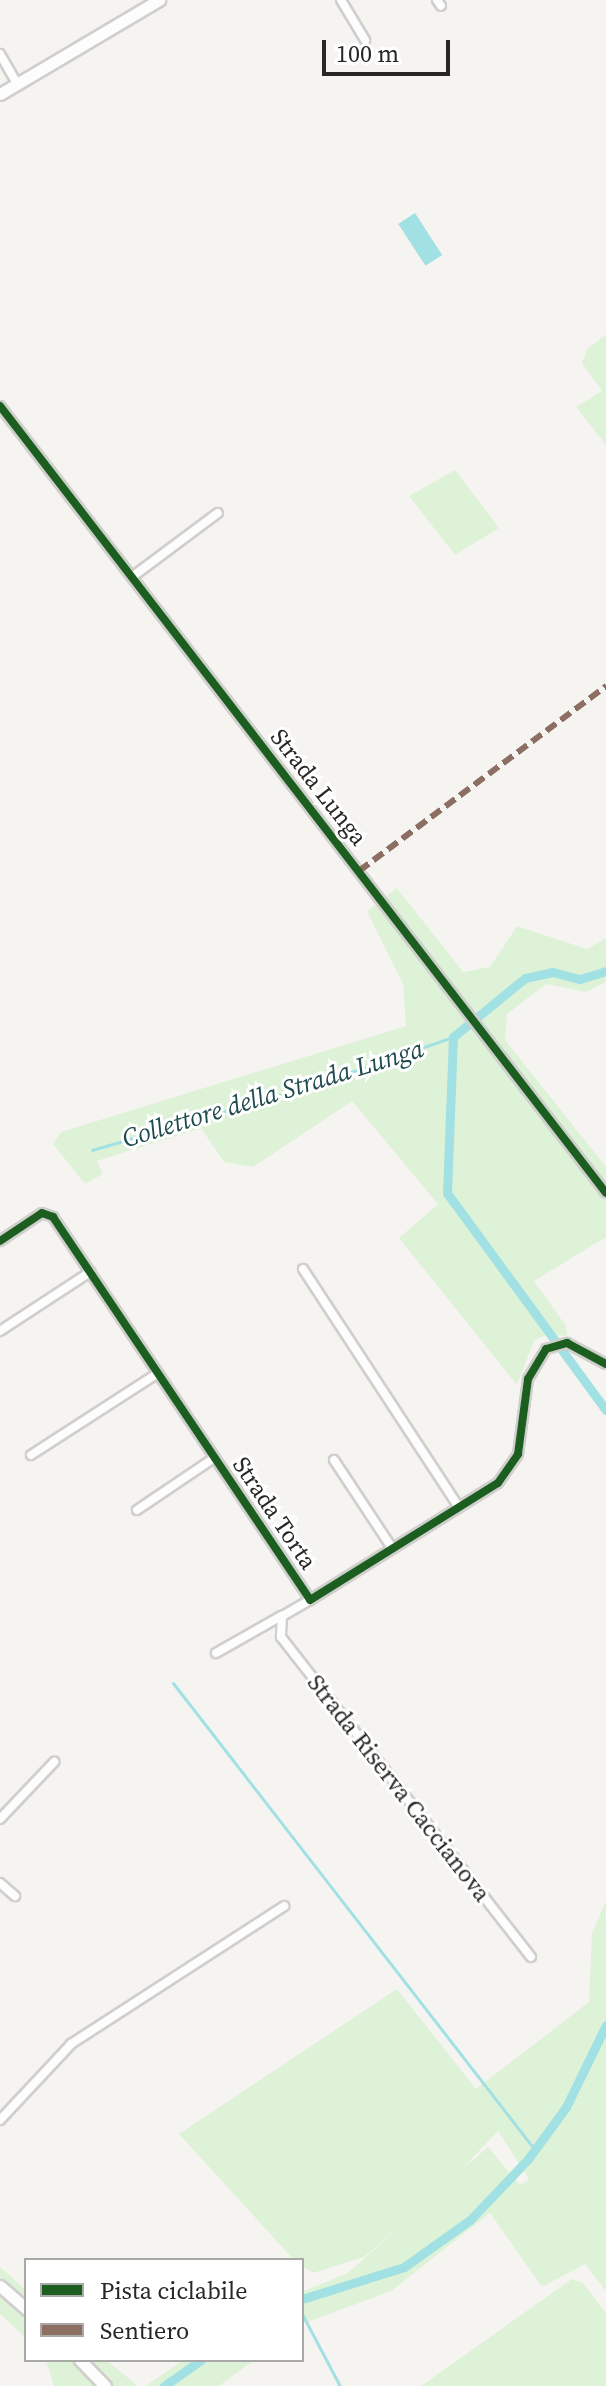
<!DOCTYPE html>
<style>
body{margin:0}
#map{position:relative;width:606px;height:2386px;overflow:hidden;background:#f6f4f1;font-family:"Source Serif 4",serif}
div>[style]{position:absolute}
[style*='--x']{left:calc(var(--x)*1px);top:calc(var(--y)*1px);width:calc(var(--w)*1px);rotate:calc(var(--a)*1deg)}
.green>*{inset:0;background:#def2d8}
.water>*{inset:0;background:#a1e1e4;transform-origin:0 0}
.stream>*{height:3px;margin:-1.5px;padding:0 1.5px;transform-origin:1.5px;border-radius:1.5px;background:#a1e1e4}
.canal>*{height:9px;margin:-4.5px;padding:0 4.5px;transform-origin:4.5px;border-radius:4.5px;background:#a1e1e4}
.roads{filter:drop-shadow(2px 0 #d0cfcd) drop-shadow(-2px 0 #d0cfcd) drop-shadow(0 2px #d0cfcd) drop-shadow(0 -2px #d0cfcd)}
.street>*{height:8px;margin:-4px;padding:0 4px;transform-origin:4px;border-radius:4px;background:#fefdfd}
.secondary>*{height:11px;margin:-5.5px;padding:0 5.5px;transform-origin:5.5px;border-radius:5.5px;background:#fefdfd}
.quiet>*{height:6px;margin-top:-3px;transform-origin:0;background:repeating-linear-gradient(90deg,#8d6e63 0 12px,transparent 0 18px)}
.cycleway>*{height:8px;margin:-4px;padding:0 4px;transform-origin:4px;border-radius:4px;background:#1b5e20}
span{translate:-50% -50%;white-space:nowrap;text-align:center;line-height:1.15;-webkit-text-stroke:6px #fff;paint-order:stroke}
.street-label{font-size:24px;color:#282725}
.water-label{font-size:26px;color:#204b4e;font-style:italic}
.legend{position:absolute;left:24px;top:2258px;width:280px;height:104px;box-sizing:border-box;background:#fff;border:2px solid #a9a9a8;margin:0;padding:10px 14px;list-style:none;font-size:24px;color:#282725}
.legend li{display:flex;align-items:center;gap:16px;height:40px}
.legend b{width:40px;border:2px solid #a9a9a8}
.scale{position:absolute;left:322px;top:40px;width:128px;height:36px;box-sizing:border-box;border:4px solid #282725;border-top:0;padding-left:10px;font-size:24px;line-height:28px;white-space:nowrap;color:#282725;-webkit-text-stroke:6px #fff;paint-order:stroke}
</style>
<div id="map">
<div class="green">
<i style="clip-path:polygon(606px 335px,606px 445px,576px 407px,602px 391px,582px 363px,588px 348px)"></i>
<i style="clip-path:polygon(455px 470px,499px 528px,455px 555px,409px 496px)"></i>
<i style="clip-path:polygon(397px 888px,463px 972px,490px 967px,517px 926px,587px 949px,606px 938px,606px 982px,586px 992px,546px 984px,507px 1014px,505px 1040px,606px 1167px,606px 1237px,534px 1281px,566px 1326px,567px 1336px,548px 1334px,534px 1341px,517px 1385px,399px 1238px,438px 1204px,352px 1101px,253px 1167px,224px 1162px,201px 1128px,97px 1161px,103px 1174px,85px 1184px,53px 1144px,61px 1132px,406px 1026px,403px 984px,367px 911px)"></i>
<i style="clip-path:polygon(evenodd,606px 1901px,606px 2291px,585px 2264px,542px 2287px,490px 2213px,391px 2291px,302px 2324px,302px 2292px,348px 2273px,403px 2224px,364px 2257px,313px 2273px,302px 2266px,302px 2260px,294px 2260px,179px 2134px,397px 1989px,476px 2089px,589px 2002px,592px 1933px,606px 1901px,498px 2131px,529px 2179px,520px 2185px,488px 2147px,461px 2170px,498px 2131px)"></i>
<i style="clip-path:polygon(0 2267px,26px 2290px,26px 2338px,0 2314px)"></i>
<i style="clip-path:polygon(572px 2279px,583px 2283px,606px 2313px,606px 2386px,421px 2386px)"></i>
<i style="clip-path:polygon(46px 2360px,106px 2360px,138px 2386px,54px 2386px)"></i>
<i style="clip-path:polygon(183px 2360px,254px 2360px,219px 2386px,146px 2386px)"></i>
</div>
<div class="water">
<i style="left:415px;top:213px;width:50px;height:20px;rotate:57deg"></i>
</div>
<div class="stream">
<i style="--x:92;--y:1150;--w:234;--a:-16.3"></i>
<i style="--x:317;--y:1084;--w:144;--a:-19.1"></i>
<i style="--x:173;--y:1683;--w:591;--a:52.22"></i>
<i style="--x:302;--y:2314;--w:81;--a:62.2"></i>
</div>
<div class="canal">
<i style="--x:606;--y:971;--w:28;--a:163"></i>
<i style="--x:579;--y:979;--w:27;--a:-165"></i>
<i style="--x:553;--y:972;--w:29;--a:168"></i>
<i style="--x:525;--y:978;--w:93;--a:140.7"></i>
<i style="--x:453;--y:1037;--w:156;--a:92.2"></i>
<i style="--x:447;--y:1193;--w:269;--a:53.8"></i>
<i style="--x:302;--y:2299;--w:107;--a:-17.4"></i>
<i style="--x:404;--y:2267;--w:81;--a:-35.5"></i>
<i style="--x:470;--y:2220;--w:84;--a:-46.4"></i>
<i style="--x:528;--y:2159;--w:64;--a:-53.8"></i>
<i style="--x:566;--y:2107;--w:91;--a:-64"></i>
<i style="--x:164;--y:2386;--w:45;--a:-35.1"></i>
</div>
<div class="roads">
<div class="street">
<i style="--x:341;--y:0;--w:47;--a:59"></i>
<i style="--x:437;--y:0;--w:7;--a:56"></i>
<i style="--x:0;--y:54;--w:34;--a:60"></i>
<i style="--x:0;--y:406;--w:993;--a:52.4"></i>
<i style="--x:132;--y:577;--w:107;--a:-36.7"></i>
<i style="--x:0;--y:1241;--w:50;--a:-33.7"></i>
<i style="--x:42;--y:1213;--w:12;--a:20"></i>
<i style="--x:53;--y:1217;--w:461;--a:56.1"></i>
<i style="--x:310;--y:1600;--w:221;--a:-31.9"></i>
<i style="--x:498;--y:1483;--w:35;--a:-55"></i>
<i style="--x:518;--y:1454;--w:76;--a:-82.4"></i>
<i style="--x:528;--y:1379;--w:35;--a:-59"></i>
<i style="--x:546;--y:1349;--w:22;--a:-16"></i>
<i style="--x:567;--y:1343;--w:44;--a:28.3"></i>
<i style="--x:303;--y:1269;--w:283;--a:56.8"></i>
<i style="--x:0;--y:1331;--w:108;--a:-33.2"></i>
<i style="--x:31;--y:1455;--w:151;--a:-32.8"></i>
<i style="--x:334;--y:1460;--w:105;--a:56.6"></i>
<i style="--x:137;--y:1510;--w:93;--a:-34"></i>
<i style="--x:310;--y:1600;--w:32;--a:150"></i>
<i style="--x:282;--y:1616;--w:21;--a:93"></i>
<i style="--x:281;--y:1637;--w:406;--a:52"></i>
<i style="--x:216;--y:1653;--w:75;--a:-29.6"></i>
<i style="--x:0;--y:1819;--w:79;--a:-46.5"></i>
<i style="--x:0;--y:1883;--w:20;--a:41"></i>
<i style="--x:0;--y:2120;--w:104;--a:-46.9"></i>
<i style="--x:71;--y:2044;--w:254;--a:-32.9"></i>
</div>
<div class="secondary">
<i style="--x:0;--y:94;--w:185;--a:-30.6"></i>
<i style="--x:0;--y:2286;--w:35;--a:41"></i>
<i style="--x:80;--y:2360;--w:36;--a:46"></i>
</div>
</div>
<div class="quiet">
<i style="--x:359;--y:871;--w:309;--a:-36.8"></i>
</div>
<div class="cycleway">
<i style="--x:0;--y:406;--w:993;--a:52.4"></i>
<i style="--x:0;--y:1241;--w:50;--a:-33.7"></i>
<i style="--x:42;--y:1213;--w:12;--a:20"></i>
<i style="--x:53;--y:1217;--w:461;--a:56.1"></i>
<i style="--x:310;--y:1600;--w:221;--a:-31.9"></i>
<i style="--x:498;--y:1483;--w:35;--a:-55"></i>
<i style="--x:518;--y:1454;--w:76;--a:-82.4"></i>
<i style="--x:528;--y:1379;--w:35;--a:-59"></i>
<i style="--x:546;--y:1349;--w:22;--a:-16"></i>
<i style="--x:567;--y:1343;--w:44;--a:28.3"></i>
</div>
<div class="street-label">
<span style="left:319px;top:787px;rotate:52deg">Strada Lunga</span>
<span style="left:275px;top:1513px;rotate:56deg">Strada Torta</span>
<span style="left:399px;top:1788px;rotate:52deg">Strada Riserva Caccianova</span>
</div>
<div class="water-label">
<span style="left:273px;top:1094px;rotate:-17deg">Collettore della Strada Lunga</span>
</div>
<ul class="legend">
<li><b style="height:10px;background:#1b5e20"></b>Pista ciclabile</li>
<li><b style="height:10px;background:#8d6e63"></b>Sentiero</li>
</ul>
<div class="scale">100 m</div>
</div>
